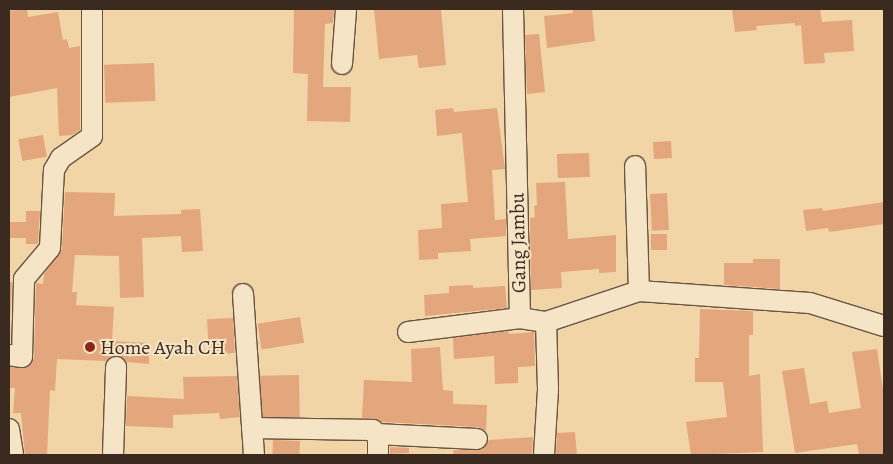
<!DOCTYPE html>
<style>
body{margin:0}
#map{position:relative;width:893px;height:464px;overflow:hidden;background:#f1d5a7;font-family:Alegreya,serif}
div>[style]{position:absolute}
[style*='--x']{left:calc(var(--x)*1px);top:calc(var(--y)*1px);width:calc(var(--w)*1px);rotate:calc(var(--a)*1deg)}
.building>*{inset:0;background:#e4a67d;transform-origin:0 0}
.roads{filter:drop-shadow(1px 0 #685542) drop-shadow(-1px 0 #685542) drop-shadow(0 1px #685542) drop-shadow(0 -1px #685542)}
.street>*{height:20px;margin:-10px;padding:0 10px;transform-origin:10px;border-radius:10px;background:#f6e4c6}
.dots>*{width:14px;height:14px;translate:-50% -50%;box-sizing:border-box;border:2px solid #f6e4c6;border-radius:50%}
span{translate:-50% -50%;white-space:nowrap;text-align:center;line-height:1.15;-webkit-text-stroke:4px #f6e4c6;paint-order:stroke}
.street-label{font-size:20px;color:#3a2a20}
.poi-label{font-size:20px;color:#3a2a20}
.left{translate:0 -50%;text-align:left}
.frame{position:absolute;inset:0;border:10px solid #3a2a20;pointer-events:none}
</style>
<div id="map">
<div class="building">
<i style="clip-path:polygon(27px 9px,28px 17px,58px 12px,63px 40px,67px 39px,69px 48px,80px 46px,80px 130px,72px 135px,59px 136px,57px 88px,9px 97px,9px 11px)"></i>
<i style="clip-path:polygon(294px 9px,334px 9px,333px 23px,325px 24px,323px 87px,351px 87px,350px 122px,307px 121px,308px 74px,293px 73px)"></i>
<i style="clip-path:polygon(374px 9px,441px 9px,446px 65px,419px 68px,417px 55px,379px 59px)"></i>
<i style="clip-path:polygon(573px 9px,592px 9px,595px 41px,547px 48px,544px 16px,573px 13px)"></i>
<i style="clip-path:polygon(732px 9px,820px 9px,822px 22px,852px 20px,854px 51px,824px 53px,825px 63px,804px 64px,801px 25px,795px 26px,795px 23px,756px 26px,757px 30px,735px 32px)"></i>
<i style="clip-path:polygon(539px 34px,545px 92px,527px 94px,525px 35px)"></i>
<i style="left:154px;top:63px;width:38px;height:50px;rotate:88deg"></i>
<i style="clip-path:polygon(453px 108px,454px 112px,497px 108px,505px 169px,492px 170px,495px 220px,506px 219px,506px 236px,470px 239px,471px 251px,438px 253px,438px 259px,419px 260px,418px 230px,442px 228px,441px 204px,468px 202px,462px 133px,437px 136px,435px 110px)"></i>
<i style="left:43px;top:135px;width:22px;height:25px;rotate:80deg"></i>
<i style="left:671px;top:141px;width:17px;height:18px;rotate:87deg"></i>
<i style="left:589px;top:153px;width:24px;height:32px;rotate:88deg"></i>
<i style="clip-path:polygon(565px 182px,568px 239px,616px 235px,616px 272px,599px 273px,599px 269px,561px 272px,562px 288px,531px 290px,530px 218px,535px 217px,534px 206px,537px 205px,536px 183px)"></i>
<i style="clip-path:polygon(65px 192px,115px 193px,114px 216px,181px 214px,181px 210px,200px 209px,203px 251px,182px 252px,181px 236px,142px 238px,144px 297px,120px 298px,119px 256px,75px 255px,72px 292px,77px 292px,76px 305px,114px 307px,112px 341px,149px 343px,149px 364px,127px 362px,117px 355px,106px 361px,57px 359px,55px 391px,50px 390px,47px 455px,25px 455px,21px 413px,13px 413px,15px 388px,9px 388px,10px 367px,26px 368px,34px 358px,36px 283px,43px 284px,44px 274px,62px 249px)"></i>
<i style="left:667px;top:193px;width:37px;height:17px;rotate:87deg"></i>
<i style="clip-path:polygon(884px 202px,884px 224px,829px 232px,828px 228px,806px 231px,803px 210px,822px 208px,823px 211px)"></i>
<i style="clip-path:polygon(26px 211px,40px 211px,38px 244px,26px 244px,26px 238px,9px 238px,9px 222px,26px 222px)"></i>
<i style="left:651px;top:234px;width:16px;height:16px"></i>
<i style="clip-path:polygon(753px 259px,780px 259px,780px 289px,724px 285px,724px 263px,753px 263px)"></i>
<i style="clip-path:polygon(9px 282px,12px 282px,9px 343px)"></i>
<i style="clip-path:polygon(473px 285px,473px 288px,505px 286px,507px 308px,425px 316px,424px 295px,449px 293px,449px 286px)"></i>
<i style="clip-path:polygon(700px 309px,753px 311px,753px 335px,749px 335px,749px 376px,760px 374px,763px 452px,691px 455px,686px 422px,727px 417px,723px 382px,695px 382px,695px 358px,699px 358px)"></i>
<i style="left:300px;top:317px;width:26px;height:43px;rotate:81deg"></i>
<i style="left:233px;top:318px;width:35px;height:26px;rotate:87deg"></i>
<i style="clip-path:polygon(508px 331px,509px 334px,534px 332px,535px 366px,518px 367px,518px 383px,495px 384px,494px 356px,454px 359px,453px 338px)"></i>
<i style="clip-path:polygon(440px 347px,443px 390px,453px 391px,453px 404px,487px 405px,486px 431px,478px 427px,382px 422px,362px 418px,364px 380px,412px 382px,411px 349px)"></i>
<i style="clip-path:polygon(877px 349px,884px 396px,884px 455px,859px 455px,857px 444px,795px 453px,782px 371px,804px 368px,810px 404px,827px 401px,829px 413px,861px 408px,852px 352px)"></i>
<i style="left:299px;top:375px;width:42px;height:39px;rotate:89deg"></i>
<i style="clip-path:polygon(237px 376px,240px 417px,220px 419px,219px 413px,173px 415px,173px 428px,126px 426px,127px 396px,184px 399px,183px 377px)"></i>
<i style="clip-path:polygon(575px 432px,577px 455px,556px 455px,557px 433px)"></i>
<i style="clip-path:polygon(533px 437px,532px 455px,454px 455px,453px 450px,482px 450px,489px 440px)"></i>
<i style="left:273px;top:440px;width:27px;height:15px;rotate:2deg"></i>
<i style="clip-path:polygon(390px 447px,409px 448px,409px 453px,390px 454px)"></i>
</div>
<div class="roads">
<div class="street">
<i style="--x:513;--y:9;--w:309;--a:88.7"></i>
<i style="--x:342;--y:64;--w:55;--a:-85.8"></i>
<i style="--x:639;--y:291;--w:171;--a:4"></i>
<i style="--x:810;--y:303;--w:77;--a:17.3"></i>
<i style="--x:243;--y:294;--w:161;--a:86.1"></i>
<i style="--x:408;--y:332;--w:113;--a:-7.1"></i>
<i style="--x:520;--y:318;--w:26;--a:9"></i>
<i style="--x:546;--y:322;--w:98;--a:-18.4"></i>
<i style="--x:639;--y:291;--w:125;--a:-91.8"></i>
<i style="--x:9;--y:355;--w:13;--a:9"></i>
<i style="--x:22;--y:357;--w:78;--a:-88.5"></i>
<i style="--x:24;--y:279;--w:40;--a:-50"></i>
<i style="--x:50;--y:248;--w:78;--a:-87.1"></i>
<i style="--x:54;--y:170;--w:14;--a:-60"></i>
<i style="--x:61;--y:158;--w:38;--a:-35"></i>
<i style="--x:92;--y:136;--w:127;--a:-90"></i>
<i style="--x:252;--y:428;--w:121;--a:0.9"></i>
<i style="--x:373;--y:430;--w:9;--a:58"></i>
<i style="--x:378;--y:438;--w:17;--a:90"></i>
<i style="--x:9;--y:429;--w:26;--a:81"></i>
<i style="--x:376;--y:434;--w:101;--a:2.8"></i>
<i style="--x:113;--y:455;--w:88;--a:-88"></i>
<i style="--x:544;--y:455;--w:66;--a:-86.5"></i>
<i style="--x:548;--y:389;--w:67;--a:-91.7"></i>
</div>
</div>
<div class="dots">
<i style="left:90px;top:347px;background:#8f2418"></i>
</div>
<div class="street-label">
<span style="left:518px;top:243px;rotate:-91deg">Gang Jambu</span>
</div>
<div class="poi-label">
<span class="left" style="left:100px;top:347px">Home Ayah CH</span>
</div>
<div class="frame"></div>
</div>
